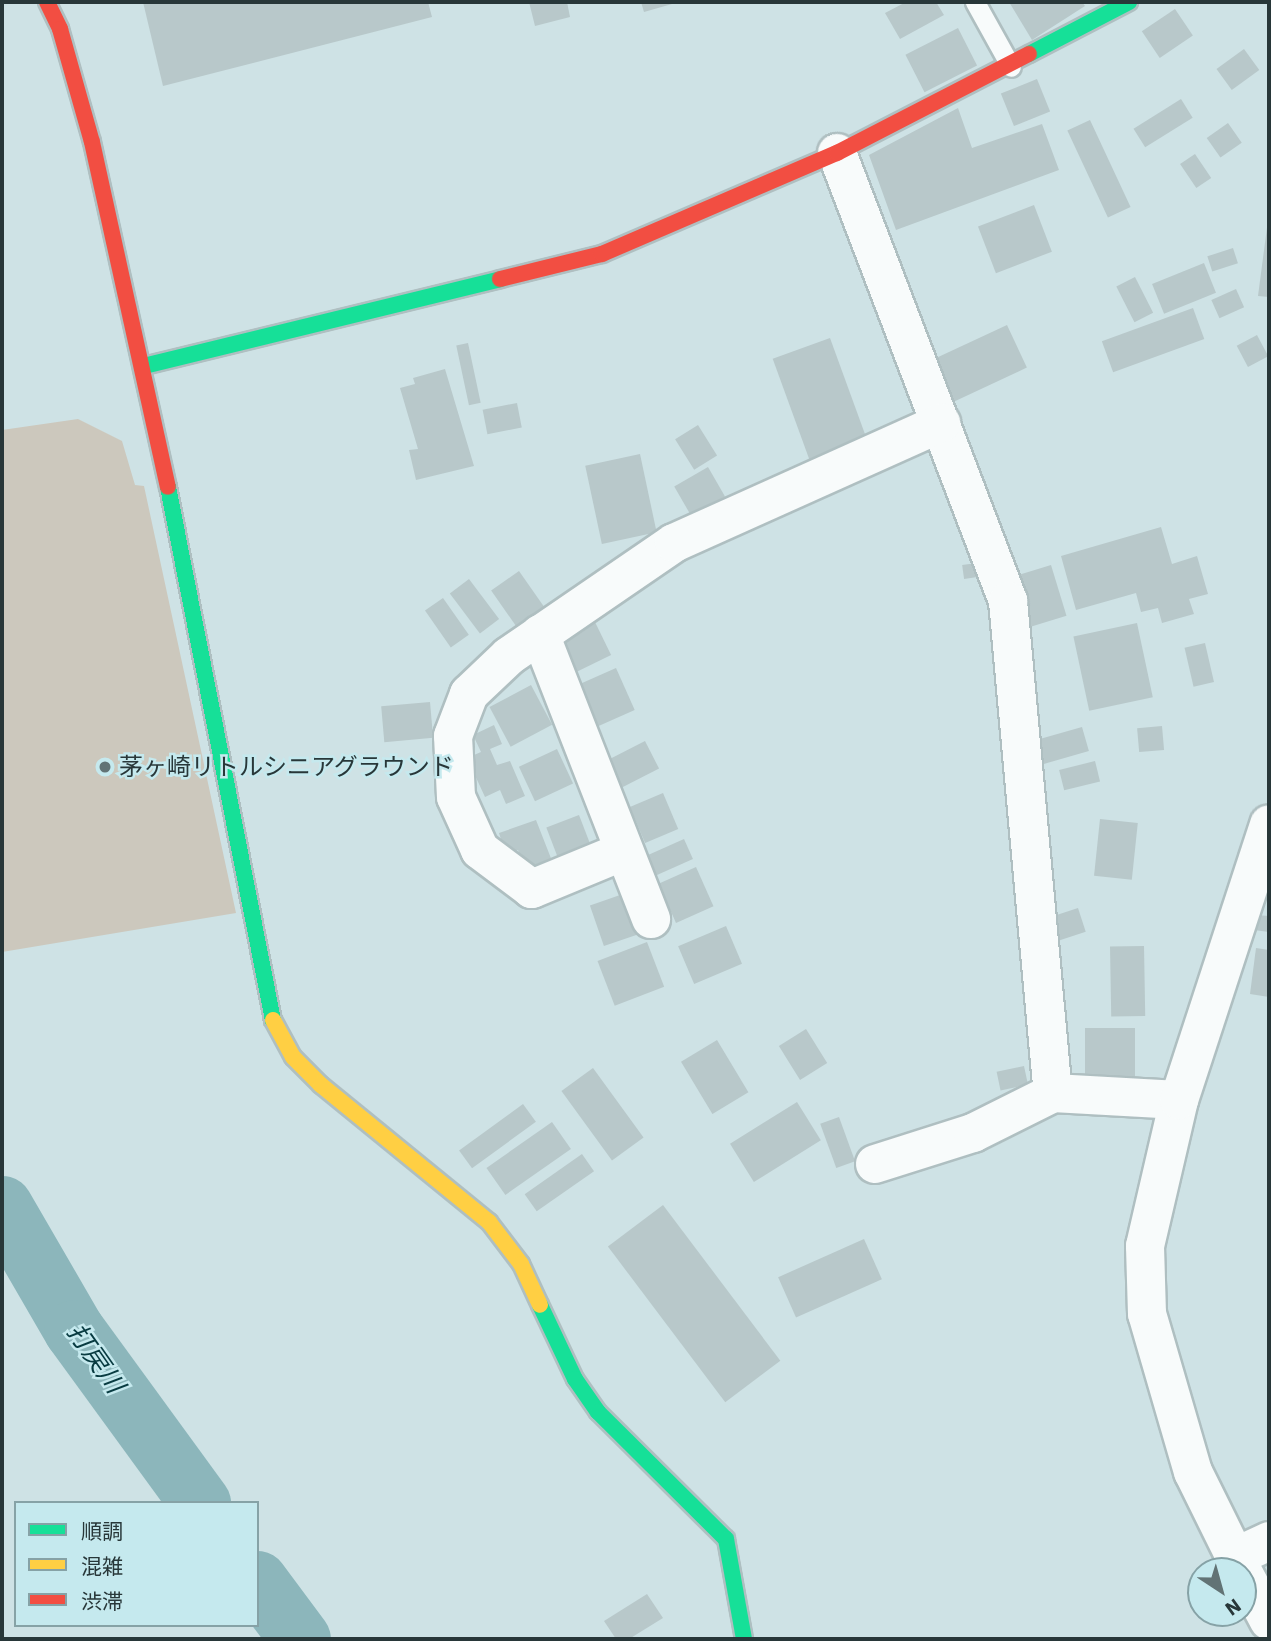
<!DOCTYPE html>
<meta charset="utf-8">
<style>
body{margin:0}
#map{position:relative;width:1271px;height:1641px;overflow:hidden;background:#cee2e5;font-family:"IBM Plex Sans","Noto Sans JP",sans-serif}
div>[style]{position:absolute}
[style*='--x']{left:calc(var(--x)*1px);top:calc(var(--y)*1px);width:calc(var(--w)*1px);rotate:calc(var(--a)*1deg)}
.green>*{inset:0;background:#ccc8bd}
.river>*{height:61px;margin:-30.5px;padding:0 30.5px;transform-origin:30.5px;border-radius:30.5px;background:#8cb6bb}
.building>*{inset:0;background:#b8c8ca;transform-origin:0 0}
.roads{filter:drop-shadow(2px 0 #afbfc1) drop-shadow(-2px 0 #afbfc1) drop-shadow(0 2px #afbfc1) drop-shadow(0 -2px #afbfc1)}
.lane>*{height:19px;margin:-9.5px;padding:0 9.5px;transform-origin:9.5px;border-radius:9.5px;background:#f8fbfb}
.street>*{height:38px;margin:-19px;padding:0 19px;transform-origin:19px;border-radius:19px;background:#f8fbfb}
.fast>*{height:16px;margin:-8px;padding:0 8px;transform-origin:8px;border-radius:8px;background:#16e098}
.slow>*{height:16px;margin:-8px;padding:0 8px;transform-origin:8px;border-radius:8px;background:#ffcf43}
.jam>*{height:16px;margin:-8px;padding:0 8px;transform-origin:8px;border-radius:8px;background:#f24e42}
.dots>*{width:19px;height:19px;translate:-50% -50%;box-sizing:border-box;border:4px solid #c5e9ee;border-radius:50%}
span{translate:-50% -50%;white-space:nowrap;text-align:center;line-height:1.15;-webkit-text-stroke:5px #c5e9ee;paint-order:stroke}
.poi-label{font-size:24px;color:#283739}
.left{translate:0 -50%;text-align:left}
.water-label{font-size:26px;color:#083b41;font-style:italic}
.frame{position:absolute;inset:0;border:4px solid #283739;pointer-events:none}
.legend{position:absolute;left:14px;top:1501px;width:245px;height:126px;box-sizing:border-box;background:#c5e9ee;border:2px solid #86a2a6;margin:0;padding:9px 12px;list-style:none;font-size:21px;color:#283739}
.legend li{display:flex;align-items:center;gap:14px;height:35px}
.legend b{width:35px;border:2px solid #86a2a6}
.north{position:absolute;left:1187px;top:1557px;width:70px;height:70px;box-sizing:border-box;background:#c5e9ee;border:2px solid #86a2a6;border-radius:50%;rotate:144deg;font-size:19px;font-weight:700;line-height:28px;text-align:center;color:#283739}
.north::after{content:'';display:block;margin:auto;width:24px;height:32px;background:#627375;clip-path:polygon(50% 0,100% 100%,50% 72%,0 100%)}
</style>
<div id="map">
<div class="green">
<i style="clip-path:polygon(78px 419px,122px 441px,135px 485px,144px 486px,236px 913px,2px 952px,2px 430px)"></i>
</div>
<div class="river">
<i style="--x:2;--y:1206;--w:143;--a:59.9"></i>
<i style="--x:74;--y:1330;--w:214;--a:53.9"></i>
<i style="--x:257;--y:1581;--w:72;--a:53.4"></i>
</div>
<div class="building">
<i style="clip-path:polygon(143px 2px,428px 2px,432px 17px,163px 86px)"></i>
<i style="clip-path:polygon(529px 2px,567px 2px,570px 17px,535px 26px)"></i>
<i style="clip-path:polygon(641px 2px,671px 2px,672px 4px,644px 12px)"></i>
<i style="clip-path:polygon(906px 2px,936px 2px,944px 15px,900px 39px,885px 13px)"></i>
<i style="clip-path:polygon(1009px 2px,1082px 2px,1085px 6px,1032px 40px)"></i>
<i style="left:1175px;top:9px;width:32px;height:40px;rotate:56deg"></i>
<i style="left:958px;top:28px;width:42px;height:59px;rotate:63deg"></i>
<i style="left:1244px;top:49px;width:26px;height:34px;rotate:54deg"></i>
<i style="left:1037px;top:79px;width:35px;height:39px;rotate:68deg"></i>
<i style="left:1181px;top:99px;width:22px;height:56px;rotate:58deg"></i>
<i style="clip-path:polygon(958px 108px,972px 148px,1042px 124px,1059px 170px,896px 230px,869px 155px)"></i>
<i style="left:1090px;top:120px;width:96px;height:25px;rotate:65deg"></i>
<i style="left:1228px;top:123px;width:24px;height:26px;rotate:55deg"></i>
<i style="left:1195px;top:154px;width:29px;height:18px;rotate:56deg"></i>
<i style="left:1034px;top:205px;width:50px;height:60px;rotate:69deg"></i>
<i style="clip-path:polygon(1268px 220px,1269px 220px,1269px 297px,1258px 296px)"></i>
<i style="left:1233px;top:248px;width:16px;height:27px;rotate:72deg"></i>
<i style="left:1204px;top:263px;width:32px;height:56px;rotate:68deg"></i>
<i style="left:1135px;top:277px;width:40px;height:21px;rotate:63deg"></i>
<i style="left:1236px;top:289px;width:20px;height:27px;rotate:66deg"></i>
<i style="left:1193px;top:308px;width:33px;height:97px;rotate:70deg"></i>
<i style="left:1007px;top:325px;width:47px;height:83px;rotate:65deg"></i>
<i style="left:1257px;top:335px;width:24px;height:23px;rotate:62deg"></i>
<i style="left:830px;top:338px;width:108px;height:61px;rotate:70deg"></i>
<i style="left:468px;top:343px;width:61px;height:12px;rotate:78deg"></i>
<i style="clip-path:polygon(445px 369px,474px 466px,416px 480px,409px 450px,418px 449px,400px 388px,415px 384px,413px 378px)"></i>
<i style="left:517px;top:403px;width:25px;height:35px;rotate:79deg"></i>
<i style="left:698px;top:425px;width:36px;height:27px;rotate:58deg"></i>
<i style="left:640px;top:454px;width:80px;height:56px;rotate:78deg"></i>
<i style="left:708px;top:467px;width:34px;height:39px;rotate:60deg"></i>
<i style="clip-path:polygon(1161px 527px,1172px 564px,1197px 556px,1208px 594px,1189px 599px,1194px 614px,1162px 623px,1158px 608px,1141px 612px,1136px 593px,1076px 610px,1061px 556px)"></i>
<i style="left:977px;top:563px;width:14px;height:15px;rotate:82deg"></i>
<i style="left:1051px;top:565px;width:53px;height:40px;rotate:73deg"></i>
<i style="left:519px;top:571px;width:47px;height:34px;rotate:55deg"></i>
<i style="left:469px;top:579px;width:50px;height:24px;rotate:53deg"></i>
<i style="left:443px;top:598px;width:45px;height:22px;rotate:55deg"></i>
<i style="left:594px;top:620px;width:39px;height:45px;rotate:64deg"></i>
<i style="left:1137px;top:623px;width:76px;height:65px;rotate:78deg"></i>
<i style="left:1205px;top:643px;width:40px;height:21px;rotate:77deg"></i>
<i style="left:616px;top:668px;width:46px;height:42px;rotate:66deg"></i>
<i style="left:531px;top:685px;width:45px;height:47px;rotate:62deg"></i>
<i style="left:430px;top:702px;width:36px;height:49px;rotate:85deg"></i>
<i style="clip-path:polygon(494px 725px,502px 744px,490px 749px,497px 765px,510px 761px,525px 796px,506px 804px,500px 790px,485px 797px,467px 758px,481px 752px,473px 735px)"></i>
<i style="left:1162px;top:726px;width:24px;height:25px;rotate:85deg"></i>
<i style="left:1082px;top:727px;width:25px;height:53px;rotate:74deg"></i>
<i style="left:645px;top:741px;width:31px;height:45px;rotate:63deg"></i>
<i style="left:557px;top:749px;width:38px;height:42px;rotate:65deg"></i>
<i style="left:1095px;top:761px;width:21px;height:37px;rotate:76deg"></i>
<i style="left:663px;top:793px;width:39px;height:36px;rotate:67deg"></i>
<i style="left:579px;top:815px;width:36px;height:35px;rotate:69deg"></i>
<i style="left:1100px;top:819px;width:38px;height:57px;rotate:6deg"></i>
<i style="clip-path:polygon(536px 820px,554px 866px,528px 877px,518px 850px,506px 855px,499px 833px)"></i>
<i style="left:684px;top:839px;width:22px;height:43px;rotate:66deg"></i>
<i style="left:696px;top:867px;width:43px;height:41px;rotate:66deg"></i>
<i style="left:623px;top:894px;width:43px;height:35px;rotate:71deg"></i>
<i style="left:1078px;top:908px;width:25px;height:28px;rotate:72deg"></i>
<i style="clip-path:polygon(1256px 915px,1269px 916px,1269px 932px,1254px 930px)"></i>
<i style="left:726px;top:926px;width:41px;height:52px;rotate:67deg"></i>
<i style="left:647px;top:942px;width:48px;height:53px;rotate:69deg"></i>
<i style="left:1144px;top:946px;width:70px;height:34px;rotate:89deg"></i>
<i style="clip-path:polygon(1256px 948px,1269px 950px,1269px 997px,1250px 994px)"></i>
<i style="left:1135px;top:1028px;width:51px;height:50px;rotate:90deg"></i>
<i style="left:806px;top:1029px;width:40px;height:32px;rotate:58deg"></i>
<i style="left:717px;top:1040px;width:61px;height:42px;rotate:59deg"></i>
<i style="left:1024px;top:1066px;width:19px;height:28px;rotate:78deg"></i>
<i style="left:593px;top:1068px;width:86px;height:39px;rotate:54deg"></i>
<i style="left:797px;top:1102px;width:45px;height:79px;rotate:58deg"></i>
<i style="left:523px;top:1104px;width:22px;height:79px;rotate:54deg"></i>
<i style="left:839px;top:1117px;width:47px;height:20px;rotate:70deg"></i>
<i style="left:552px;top:1122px;width:33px;height:80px;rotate:55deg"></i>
<i style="left:582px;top:1154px;width:21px;height:70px;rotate:55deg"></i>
<i style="left:663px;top:1205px;width:195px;height:69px;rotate:53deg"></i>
<i style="left:864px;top:1239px;width:44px;height:94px;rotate:66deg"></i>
<i style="clip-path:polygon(647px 1594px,663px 1618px,629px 1639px,616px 1639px,604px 1621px)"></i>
</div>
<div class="roads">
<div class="lane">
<i style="--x:975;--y:2;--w:74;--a:61"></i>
</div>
<div class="street">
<i style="--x:837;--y:153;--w:480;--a:69.1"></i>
<i style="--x:1008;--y:601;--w:494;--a:84.8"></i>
<i style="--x:540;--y:634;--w:306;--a:68.7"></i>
<i style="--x:624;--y:851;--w:100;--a:157.6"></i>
<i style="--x:532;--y:889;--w:65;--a:-143.1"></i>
<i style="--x:480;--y:850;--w:58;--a:-114.4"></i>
<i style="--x:456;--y:797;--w:61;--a:-92.8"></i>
<i style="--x:453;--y:736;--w:45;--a:-69.1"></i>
<i style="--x:469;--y:694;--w:55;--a:-43.5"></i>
<i style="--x:509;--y:656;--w:200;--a:-34.4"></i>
<i style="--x:674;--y:543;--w:293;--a:-24.2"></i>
<i style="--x:875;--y:1164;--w:103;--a:-17.6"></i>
<i style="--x:973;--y:1133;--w:89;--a:-26.6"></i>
<i style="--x:1053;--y:1093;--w:126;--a:3.2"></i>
<i style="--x:1235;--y:1557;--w:38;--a:-25"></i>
<i style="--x:1242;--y:1571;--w:110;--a:-116.3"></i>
<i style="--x:1193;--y:1472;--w:165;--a:-106.2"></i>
<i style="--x:1147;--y:1314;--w:68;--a:-91.7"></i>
<i style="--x:1145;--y:1246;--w:150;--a:-76.9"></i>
<i style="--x:1179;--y:1100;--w:290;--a:-71.9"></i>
<i style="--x:1243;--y:1572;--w:55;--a:62"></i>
</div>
<div class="fast">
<i style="--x:1029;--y:54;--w:113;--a:-27.5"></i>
<i style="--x:144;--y:366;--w:366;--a:-13.7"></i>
<i style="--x:168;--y:487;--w:543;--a:78.86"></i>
<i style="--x:540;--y:1305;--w:82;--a:64.7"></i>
<i style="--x:575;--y:1379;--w:40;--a:55.1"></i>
<i style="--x:598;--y:1412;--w:180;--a:44.8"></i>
<i style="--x:726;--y:1539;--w:102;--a:79.8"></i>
</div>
<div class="slow">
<i style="--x:273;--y:1020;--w:42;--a:61.6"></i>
<i style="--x:293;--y:1057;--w:40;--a:45"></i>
<i style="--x:321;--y:1085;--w:217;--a:39.2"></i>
<i style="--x:489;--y:1222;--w:53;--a:52.7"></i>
<i style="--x:521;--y:1264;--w:45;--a:65.1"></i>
</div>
<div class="jam">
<i style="--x:47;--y:2;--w:30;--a:64"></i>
<i style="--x:60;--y:29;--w:117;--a:74.2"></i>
<i style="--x:92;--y:142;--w:353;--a:77.6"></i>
<i style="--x:500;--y:279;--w:105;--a:-13.8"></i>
<i style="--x:602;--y:254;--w:256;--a:-23.3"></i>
<i style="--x:837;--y:153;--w:216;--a:-27.3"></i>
</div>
</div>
<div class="dots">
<i style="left:105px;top:767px;background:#627375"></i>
</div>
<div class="poi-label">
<span class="left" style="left:119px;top:767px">茅ヶ崎リトルシニアグラウンド</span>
</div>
<div class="water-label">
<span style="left:96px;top:1358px;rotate:55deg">打戻川</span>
</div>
<div class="frame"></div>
<ul class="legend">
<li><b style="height:9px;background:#16e098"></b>順調</li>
<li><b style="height:9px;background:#ffcf43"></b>混雑</li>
<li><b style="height:9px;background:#f24e42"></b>渋滞</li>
</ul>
<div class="north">N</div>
</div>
